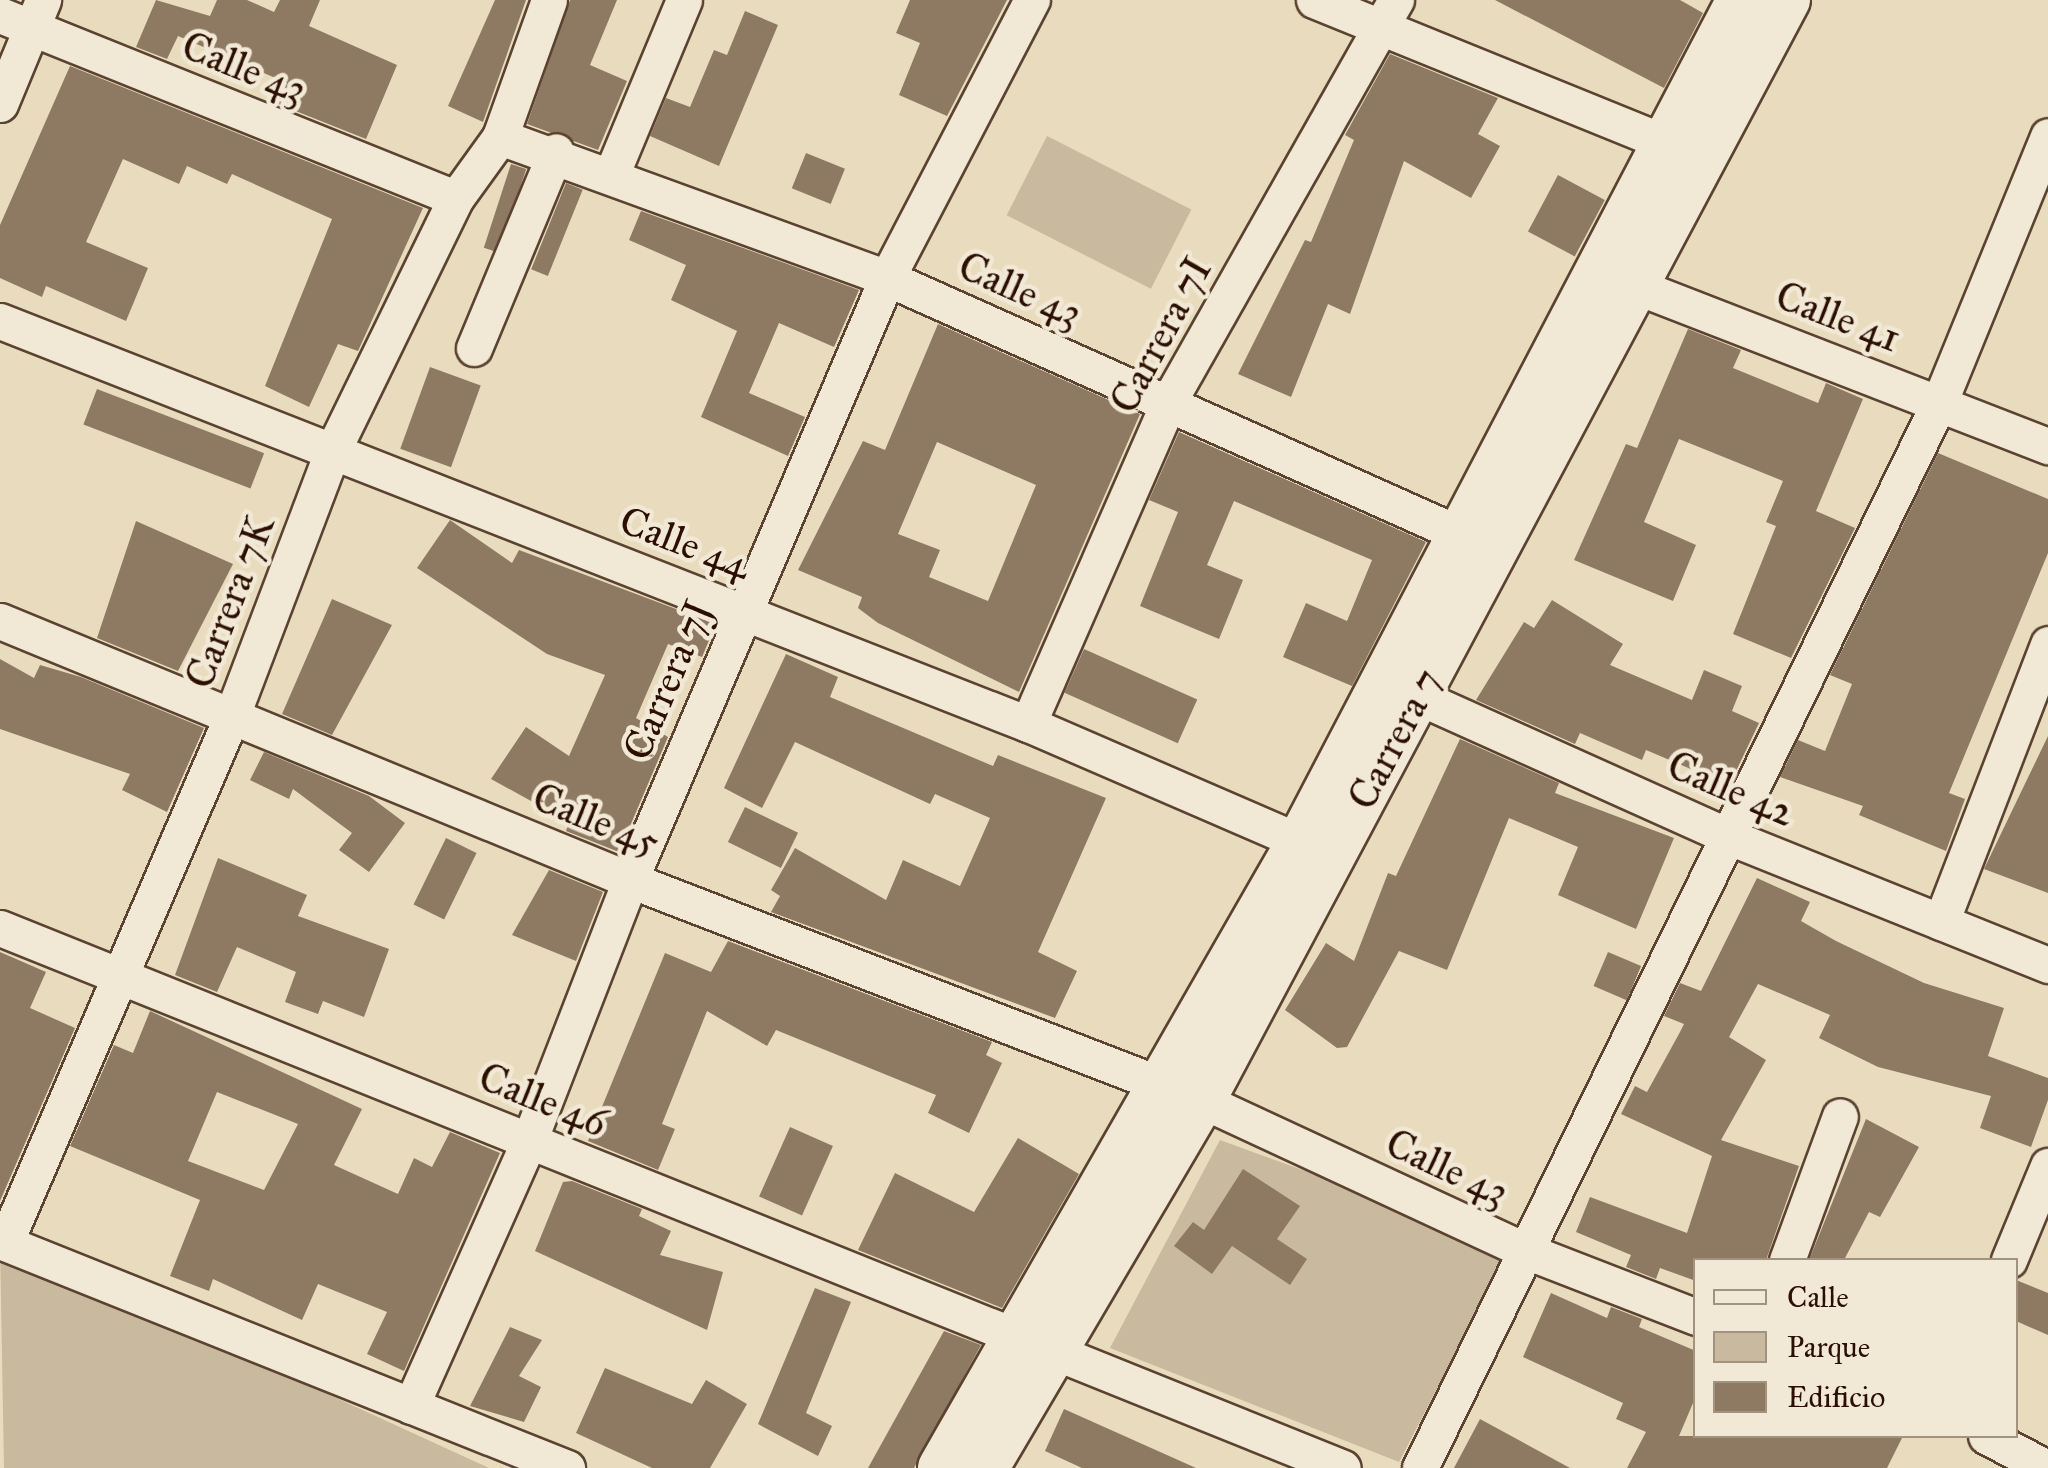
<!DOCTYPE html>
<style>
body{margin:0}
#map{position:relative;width:2048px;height:1468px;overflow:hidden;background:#e9dcbe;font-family:"IM FELL Great Primer",serif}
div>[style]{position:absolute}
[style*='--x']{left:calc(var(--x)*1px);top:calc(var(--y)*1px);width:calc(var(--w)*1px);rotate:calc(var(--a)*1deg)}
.green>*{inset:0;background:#c9b99e;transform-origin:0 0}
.building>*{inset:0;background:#8e7a63;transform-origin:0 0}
.roads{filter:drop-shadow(2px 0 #5a4330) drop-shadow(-2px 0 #5a4330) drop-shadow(0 2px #5a4330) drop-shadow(0 -2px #5a4330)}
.street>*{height:35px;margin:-17.5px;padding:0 17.5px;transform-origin:17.5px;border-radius:17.5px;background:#f1e8d5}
.secondary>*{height:48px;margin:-24px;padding:0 24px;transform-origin:24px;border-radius:24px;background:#f1e8d5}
span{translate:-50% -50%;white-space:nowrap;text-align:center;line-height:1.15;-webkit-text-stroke:9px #f1e8d5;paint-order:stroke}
.street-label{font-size:40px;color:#2b1000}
.legend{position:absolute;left:1693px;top:1258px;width:325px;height:180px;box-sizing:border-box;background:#f1e8d5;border:2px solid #a29280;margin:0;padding:12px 18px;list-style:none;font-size:30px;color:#2b1000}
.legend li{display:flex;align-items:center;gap:20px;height:50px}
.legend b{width:50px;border:2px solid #a29280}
</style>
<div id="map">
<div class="green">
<i style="left:1047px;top:136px;width:162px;height:89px;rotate:27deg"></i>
<i style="clip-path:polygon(1220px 1140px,1511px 1246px,1399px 1462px,1110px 1348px)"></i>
<i style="clip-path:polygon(0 1244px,489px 1468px,4px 1468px)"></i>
</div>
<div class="building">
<i style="clip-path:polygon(156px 0,210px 16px,217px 0,247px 0,274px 12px,280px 0,320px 0,309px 26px,397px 65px,366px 139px,278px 104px,287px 83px,178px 36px,167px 59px,136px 47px)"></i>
<i style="clip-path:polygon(495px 0,526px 0,483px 122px,448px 106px)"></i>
<i style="clip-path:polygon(570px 0,617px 0,590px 65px,627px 81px,598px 150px,527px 124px)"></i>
<i style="clip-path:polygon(910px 0,1007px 0,947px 116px,899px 95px,920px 43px,896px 33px)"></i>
<i style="clip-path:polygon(1495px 0,1680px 0,1703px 13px,1664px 88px)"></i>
<i style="clip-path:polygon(745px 11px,778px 25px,719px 166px,650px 136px,666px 98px,690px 107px,714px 50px,727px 55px)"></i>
<i style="clip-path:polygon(1390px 54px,1498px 98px,1478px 134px,1500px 146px,1471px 198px,1404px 161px,1350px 314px,1328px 304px,1291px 397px,1238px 374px,1305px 240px,1311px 242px,1354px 140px,1345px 135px)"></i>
<i style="clip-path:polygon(70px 66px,423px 208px,358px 351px,338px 344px,309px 407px,265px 386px,332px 219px,232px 174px,227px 184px,187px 166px,179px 184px,123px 159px,86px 242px,148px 268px,126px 321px,46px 286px,42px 297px,0 278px,0 225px)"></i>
<i style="left:806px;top:153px;width:42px;height:38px;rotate:22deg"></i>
<i style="left:511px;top:164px;width:16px;height:88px;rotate:18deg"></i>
<i style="left:1558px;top:175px;width:53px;height:64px;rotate:28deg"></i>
<i style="left:566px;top:183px;width:18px;height:93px;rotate:22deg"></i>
<i style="clip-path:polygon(641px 211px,859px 290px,834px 347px,779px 323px,749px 393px,805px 417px,788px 456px,701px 417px,737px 331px,671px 300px,686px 265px,629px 240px)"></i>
<i style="clip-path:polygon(evenodd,938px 324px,1140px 414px,1019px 692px,878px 623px,858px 608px,862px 597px,798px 570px,863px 441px,885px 450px,938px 324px,937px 442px,1036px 485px,988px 601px,929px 577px,940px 550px,898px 534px,937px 442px)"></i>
<i style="clip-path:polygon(1688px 329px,1741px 350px,1733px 368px,1818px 403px,1826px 383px,1863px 399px,1816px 511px,1855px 528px,1791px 658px,1733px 634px,1776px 526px,1766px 522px,1783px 481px,1679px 439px,1644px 522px,1696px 545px,1673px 601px,1574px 560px,1626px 444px,1637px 448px)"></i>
<i style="left:430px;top:367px;width:54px;height:87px;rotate:20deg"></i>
<i style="left:97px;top:389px;width:179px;height:38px;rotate:21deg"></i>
<i style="clip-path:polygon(1179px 432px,1426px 542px,1352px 686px,1283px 657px,1306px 603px,1347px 621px,1372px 560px,1234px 501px,1207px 565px,1243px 580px,1219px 639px,1140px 606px,1178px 512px,1149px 500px)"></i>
<i style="clip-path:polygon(1938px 453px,2048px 499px,2048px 553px,1949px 793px,1965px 799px,1946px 851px,1859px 815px,1863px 806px,1780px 777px,1798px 740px,1825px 751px,1852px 684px,1830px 675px)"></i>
<i style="clip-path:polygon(450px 520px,512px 563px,519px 550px,716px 624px,702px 657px,668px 644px,636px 718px,668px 737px,619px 852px,566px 831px,569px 822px,491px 779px,526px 727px,569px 756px,605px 675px,547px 654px,417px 568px)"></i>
<i style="clip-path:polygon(136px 521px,233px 564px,178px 671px,97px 638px)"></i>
<i style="clip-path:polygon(332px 599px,392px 625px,332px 735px,282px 714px)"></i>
<i style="clip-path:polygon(1552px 600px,1623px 644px,1610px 665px,1692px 700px,1704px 670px,1742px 686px,1732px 711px,1759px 723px,1726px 792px,1716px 788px,1719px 781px,1646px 750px,1642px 760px,1580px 733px,1575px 744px,1476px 700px,1524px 622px,1534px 628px)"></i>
<i style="left:1084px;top:649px;width:124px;height:48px;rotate:24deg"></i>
<i style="clip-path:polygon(786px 654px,838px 677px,830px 697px,993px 766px,998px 755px,1106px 798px,1038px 952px,1077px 971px,1055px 1018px,771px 912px,780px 896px,771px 890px,795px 848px,886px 900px,903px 860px,960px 886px,990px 818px,935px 794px,930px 804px,795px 742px,762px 808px,724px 788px)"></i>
<i style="clip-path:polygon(0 659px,34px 678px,40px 665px,81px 677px,204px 728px,167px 812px,122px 790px,130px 774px,0 729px)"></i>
<i style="clip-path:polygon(2048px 736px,2048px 893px,1984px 869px)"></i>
<i style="clip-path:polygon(1460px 739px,1559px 783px,1555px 793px,1674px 838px,1636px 929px,1558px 895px,1578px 847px,1509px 818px,1447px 970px,1399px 951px,1347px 1047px,1337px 1048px,1285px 1010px,1326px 943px,1354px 961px,1388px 873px,1396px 876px)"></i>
<i style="clip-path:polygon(264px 752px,369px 796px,405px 823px,369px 872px,339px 850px,352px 833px,293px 789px,289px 799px,250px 780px)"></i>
<i style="left:745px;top:807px;width:59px;height:39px;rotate:26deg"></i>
<i style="left:446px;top:838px;width:34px;height:74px;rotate:26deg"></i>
<i style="clip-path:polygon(218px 858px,307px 895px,298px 916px,389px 949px,364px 1017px,323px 1001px,318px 1014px,285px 1002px,296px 972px,237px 947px,217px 992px,175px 975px)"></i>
<i style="clip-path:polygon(549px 870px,603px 892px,576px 961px,512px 935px)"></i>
<i style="clip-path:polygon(1757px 878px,1810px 902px,1801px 921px,1836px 941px,1924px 983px,2004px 1008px,1988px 1056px,2048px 1078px,2048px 1100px,2031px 1147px,1980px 1128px,1991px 1096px,1878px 1067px,1819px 1038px,1830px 1015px,1758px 984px,1729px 1037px,1766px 1060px,1721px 1140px,1799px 1166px,1766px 1260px,1696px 1260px,1696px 1281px,1660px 1268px,1656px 1279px,1626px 1267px,1631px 1255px,1576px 1232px,1590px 1197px,1687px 1233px,1712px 1156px,1621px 1114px,1635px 1086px,1647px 1092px,1680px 1032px,1684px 1024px,1664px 1016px,1680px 983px,1701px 991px)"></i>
<i style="clip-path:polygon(728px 941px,992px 1042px,986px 1055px,1002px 1063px,969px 1133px,928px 1113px,936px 1095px,776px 1030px,767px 1046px,707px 1011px,662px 1124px,675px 1129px,658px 1170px,588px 1141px,665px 953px,711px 972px)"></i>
<i style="clip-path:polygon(0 952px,46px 972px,30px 1008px,75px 1028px,0 1201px)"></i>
<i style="left:1608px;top:952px;width:36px;height:37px;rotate:23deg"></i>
<i style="clip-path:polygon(evenodd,150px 1011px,362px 1109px,334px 1165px,398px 1194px,414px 1158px,432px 1167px,450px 1132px,500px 1153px,404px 1371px,367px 1354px,387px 1312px,318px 1284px,302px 1320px,213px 1279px,209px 1291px,170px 1276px,200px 1200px,70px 1146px,114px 1045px,133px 1053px,150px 1011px,217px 1092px,298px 1124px,264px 1190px,188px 1161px,217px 1092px)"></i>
<i style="clip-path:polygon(1866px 1119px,1919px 1147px,1880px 1217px,1869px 1212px,1844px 1260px,1809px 1260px)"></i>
<i style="left:790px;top:1127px;width:47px;height:76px;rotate:24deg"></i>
<i style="clip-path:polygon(1018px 1138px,1079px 1174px,1002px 1308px,858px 1250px,895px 1173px,974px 1212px)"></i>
<i style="clip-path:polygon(1243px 1169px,1300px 1206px,1277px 1239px,1307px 1259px,1290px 1285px,1232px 1246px,1212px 1274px,1174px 1246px,1193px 1222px,1204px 1230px)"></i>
<i style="clip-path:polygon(572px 1181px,642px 1209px,639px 1216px,671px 1231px,660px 1255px,723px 1272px,707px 1330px,535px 1251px,563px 1182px)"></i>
<i style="clip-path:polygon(2016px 1280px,2048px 1293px,2048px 1335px,2016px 1321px)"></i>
<i style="clip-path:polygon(815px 1288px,851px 1302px,806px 1413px,832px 1426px,818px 1456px,758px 1424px)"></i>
<i style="clip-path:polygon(1551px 1293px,1607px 1318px,1611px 1307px,1642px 1319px,1639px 1327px,1696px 1351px,1696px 1396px,1679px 1436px,1903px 1436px,1887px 1468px,1627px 1468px,1646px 1432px,1616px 1419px,1623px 1403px,1523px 1357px)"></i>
<i style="clip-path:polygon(510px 1327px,542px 1340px,519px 1376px,541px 1387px,524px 1422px,470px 1406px)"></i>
<i style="clip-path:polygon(944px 1331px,981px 1345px,914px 1468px,868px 1468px)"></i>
<i style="clip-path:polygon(605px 1368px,692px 1404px,706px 1380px,747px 1404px,710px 1468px,652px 1468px,576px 1433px)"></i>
<i style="clip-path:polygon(1064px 1409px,1196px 1468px,1082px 1468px,1045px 1451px)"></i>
<i style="clip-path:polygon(1480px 1419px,1570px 1468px,1454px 1468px)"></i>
</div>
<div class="roads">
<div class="street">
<i style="--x:1314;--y:0;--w:404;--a:22.1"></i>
<i style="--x:0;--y:15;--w:491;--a:21.9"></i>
<i style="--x:0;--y:104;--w:113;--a:-67.5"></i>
<i style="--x:500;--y:137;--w:412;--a:20"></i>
<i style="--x:887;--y:278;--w:652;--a:24.09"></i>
<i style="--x:612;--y:173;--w:187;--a:-67.4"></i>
<i style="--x:1612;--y:277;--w:468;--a:21.2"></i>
<i style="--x:0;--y:321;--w:1104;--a:21.41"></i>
<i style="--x:1028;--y:724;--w:320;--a:23.4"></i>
<i style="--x:474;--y:348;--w:213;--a:-67.4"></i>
<i style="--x:0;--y:621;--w:681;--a:22.35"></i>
<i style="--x:630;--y:880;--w:612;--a:21.07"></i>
<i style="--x:1201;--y:1100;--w:358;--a:24.9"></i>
<i style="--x:1526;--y:1251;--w:182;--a:21.2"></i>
<i style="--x:1394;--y:686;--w:365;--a:24.2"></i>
<i style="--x:1727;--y:836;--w:346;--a:21.9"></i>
<i style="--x:1028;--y:724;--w:352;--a:-66.4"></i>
<i style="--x:1169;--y:401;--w:461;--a:-60.5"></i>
<i style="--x:1941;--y:922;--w:298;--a:-68.9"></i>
<i style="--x:0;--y:928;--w:1447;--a:21.9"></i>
<i style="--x:0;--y:1241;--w:611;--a:21.82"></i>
<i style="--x:5;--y:1243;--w:572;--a:-66.71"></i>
<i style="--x:231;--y:718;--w:285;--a:-69.2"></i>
<i style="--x:332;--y:452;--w:283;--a:-64"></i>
<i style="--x:456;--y:198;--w:75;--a:-54.2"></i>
<i style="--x:500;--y:137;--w:145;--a:-70.3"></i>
<i style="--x:1787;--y:1260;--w:153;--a:-69.8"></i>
<i style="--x:2009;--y:1260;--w:102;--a:-67.5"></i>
<i style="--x:411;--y:1406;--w:290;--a:-66"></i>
<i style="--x:529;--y:1141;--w:280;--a:-68.8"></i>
<i style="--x:630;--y:880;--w:655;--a:-66.88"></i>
<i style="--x:887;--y:278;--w:314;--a:-62.5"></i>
<i style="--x:1986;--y:1436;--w:69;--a:27.7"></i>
<i style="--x:1420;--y:1468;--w:1187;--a:-64.02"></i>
<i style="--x:1940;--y:401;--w:286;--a:-67.8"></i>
</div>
<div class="secondary">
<i style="--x:942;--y:1468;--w:722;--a:-60.17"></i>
<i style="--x:1301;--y:842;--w:950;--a:-62.41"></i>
<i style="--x:984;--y:1468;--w:427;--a:-59.5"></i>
<i style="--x:1201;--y:1100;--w:1246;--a:-62"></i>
</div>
</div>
<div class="street-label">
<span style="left:244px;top:68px;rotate:22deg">Calle 43</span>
<span style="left:1020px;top:290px;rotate:24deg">Calle 43</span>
<span style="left:1838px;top:317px;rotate:21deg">Calle 41</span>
<span style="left:1161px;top:335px;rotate:-62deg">Carrera 7I</span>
<span style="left:685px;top:543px;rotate:21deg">Calle 44</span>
<span style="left:230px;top:602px;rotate:-69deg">Carrera 7K</span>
<span style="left:668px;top:680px;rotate:-67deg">Carrera 7J</span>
<span style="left:1395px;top:739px;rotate:-62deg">Carrera 7</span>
<span style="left:1731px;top:789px;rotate:23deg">Calle 42</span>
<span style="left:596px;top:820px;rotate:22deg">Calle 45</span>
<span style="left:543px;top:1100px;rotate:22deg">Calle 46</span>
<span style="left:1447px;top:1168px;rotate:25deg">Calle 43</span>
</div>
<ul class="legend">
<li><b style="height:12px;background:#f1e8d5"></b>Calle</li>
<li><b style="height:28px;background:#c9b99e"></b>Parque</li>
<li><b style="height:28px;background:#8e7a63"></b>Edificio</li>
</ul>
</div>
